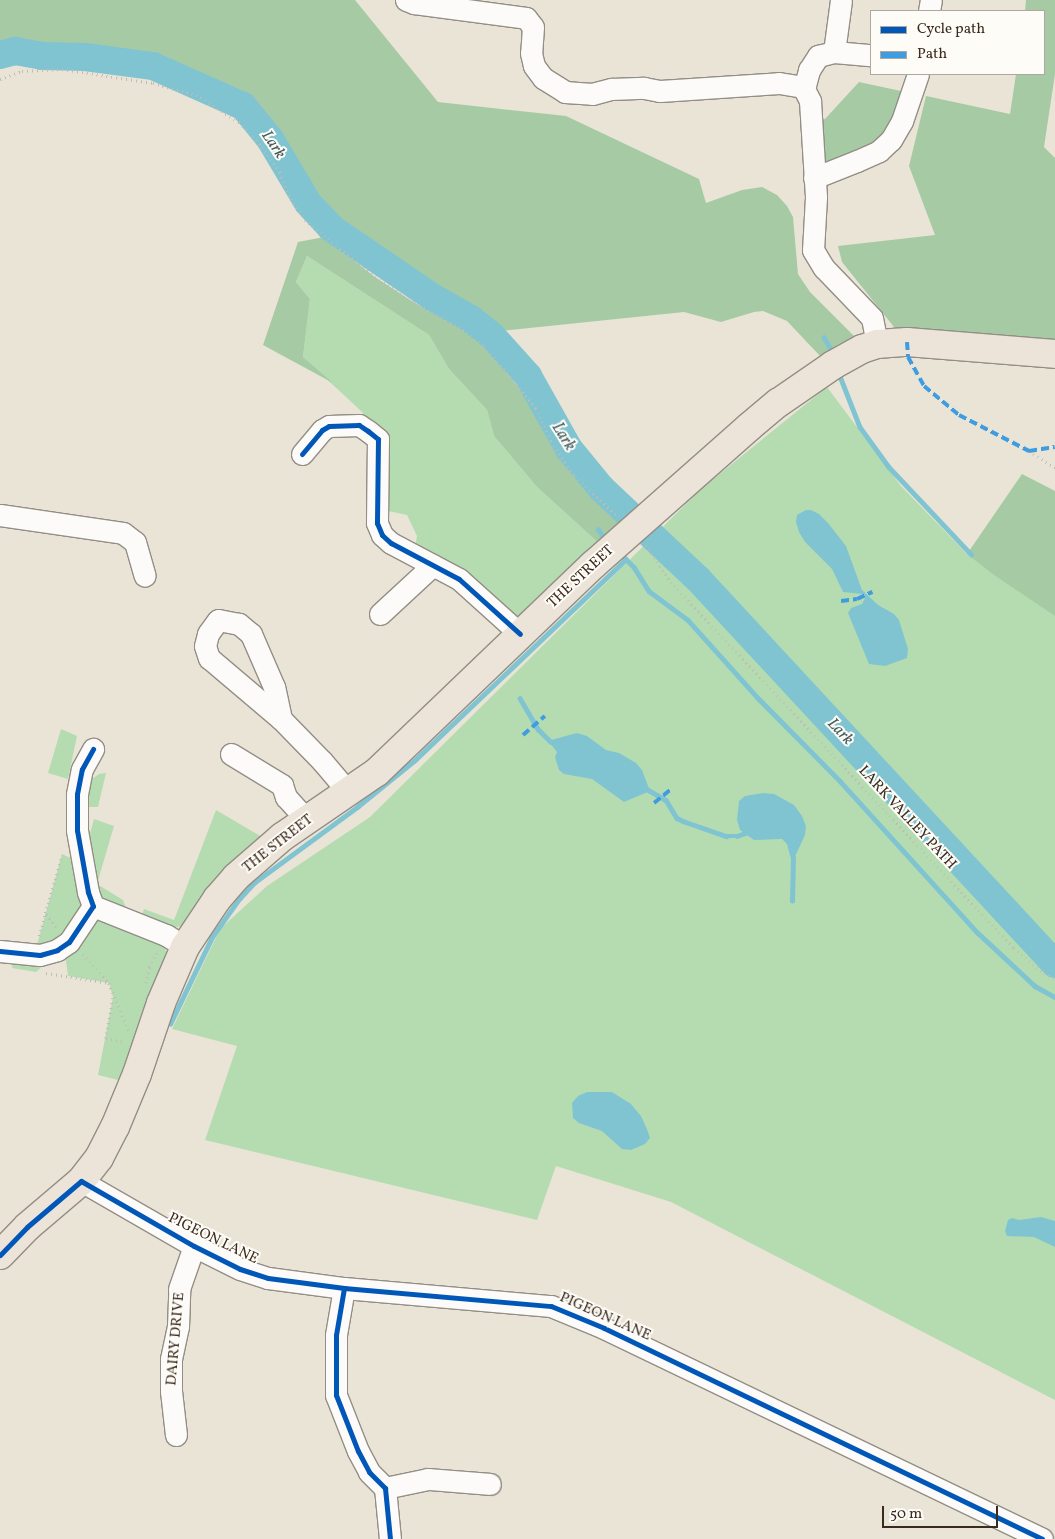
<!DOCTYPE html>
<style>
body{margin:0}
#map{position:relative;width:1055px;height:1539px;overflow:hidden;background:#eae4d6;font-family:Vollkorn,serif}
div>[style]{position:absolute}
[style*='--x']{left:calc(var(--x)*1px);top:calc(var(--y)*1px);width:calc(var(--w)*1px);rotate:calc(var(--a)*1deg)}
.green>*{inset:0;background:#b5dcb1}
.forest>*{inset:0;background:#a6cba4}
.water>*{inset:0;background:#80c4d2}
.stream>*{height:4.5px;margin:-2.25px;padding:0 2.25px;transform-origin:2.25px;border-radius:2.25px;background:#80c4d2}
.river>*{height:28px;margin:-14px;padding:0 14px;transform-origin:14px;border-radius:14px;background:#80c4d2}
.path>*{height:2.5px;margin-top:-1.25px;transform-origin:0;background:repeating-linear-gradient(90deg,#bfbcb8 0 1px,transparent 0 5px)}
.roads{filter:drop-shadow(1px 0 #938e85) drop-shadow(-1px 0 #938e85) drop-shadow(0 1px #938e85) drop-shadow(0 -1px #938e85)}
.minor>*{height:21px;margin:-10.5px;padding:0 10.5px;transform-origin:10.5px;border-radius:10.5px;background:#fcfbf9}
.major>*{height:28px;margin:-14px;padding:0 14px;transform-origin:14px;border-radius:14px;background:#ece3d9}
.quiet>*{height:4px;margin-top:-2px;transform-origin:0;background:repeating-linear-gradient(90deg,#3f9ce0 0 8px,transparent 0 12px)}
.cycleway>*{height:5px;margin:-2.5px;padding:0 2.5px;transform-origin:2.5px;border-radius:2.5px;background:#0057b8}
span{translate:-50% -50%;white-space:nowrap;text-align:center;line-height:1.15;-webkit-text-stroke:4px #fdfcf7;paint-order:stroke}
.street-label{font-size:15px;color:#3b2a1e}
.water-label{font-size:16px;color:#435b5c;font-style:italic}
.legend{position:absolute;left:870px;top:10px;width:175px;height:65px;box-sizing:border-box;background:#fdfcf7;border:1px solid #afa8a0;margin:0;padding:6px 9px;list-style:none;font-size:15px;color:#3b2a1e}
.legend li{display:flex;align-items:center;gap:10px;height:25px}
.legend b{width:25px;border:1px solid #afa8a0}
.scale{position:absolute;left:882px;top:1506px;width:116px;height:22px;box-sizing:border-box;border:2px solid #3b2a1e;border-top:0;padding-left:6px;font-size:15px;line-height:18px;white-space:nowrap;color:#3b2a1e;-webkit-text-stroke:4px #fdfcf7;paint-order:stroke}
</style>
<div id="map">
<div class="green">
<i style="clip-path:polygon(307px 256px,429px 335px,449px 369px,487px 410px,494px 436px,537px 487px,603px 547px,520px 620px,415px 547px,417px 536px,407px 515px,388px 511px,383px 438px,361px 411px,303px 357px,310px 299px,296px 282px)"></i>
<i style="clip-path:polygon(827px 387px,901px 486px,967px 554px,978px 561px,1031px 479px,1055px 492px,1055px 1400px,671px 1202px,556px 1166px,537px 1220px,205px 1140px,237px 1046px,172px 1029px,220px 929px,267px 886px,370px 817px,701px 489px)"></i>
<i style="clip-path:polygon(61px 729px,77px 736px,68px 779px,48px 773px)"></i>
<i style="clip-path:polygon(106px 773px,98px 807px,82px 807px,88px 782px,99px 774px)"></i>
<i style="clip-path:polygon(216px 810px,262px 837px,185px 925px,173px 928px,141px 918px,144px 909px,174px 920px)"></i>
<i style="clip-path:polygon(94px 819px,114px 826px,97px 884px,123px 900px,128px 914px,100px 901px,91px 887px,97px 884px,88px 841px)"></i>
<i style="clip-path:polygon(62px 854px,77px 861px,81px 906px,65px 938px,37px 945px)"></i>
<i style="clip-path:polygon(102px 919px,163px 942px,169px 960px,122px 1081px,98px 1075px,113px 997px,109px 983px,68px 976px,65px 953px,93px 921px)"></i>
<i style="clip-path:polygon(15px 954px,50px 959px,36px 972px,12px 968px)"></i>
</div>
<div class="forest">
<i style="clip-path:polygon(0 0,355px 0,438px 102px,566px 116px,699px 179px,706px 203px,742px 190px,762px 187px,777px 195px,787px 206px,793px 217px,798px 274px,810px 292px,855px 337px,839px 344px,820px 356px,787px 321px,763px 311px,754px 312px,721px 322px,684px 312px,500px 331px,370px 250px,319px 196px,275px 130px,247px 104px,196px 81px,130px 64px,89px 59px,49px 59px,17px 62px,0 69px)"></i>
<i style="clip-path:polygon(1026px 0,1055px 0,1055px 74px,1044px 147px,1055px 158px,1055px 345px,898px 332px,842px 262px,838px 246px,935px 235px,909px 166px,926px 96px,1010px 114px,1016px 74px,1044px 74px,1044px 11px,1025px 11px)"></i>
<i style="clip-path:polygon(859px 82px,915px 94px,889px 150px,824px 176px,818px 120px,825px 119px)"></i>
<i style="clip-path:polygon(324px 237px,375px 277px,415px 303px,467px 332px,484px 346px,536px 408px,551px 441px,575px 476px,626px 526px,603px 547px,537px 487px,494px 436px,487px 410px,449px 369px,429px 335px,307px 256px,296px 282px,310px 299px,303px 357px,333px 383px,263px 345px,298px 242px)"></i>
<i style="clip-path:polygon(1022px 474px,1055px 491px,1055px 616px,994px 575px,967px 554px)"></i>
</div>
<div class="water">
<i style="clip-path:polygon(806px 510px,811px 510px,819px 514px,828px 523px,846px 546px,862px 590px,878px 605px,894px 614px,899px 620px,908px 649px,907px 658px,885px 666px,869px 664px,848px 613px,851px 608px,862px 604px,865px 598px,862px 594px,843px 592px,832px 569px,805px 542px,799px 532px,796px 522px,797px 515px)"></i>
<i style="clip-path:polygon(577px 733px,587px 736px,606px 750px,619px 753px,636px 763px,642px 770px,650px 791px,624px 802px,592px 779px,564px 774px,559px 770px,555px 757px,557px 752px,546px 738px,551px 740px)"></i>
<i style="clip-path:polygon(763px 793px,774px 794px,785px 800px,794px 805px,802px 816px,806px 826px,805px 835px,792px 863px,787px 844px,782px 839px,754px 840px,740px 830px,737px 820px,739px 801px,745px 796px)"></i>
<i style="clip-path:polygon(587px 1092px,612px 1092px,631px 1104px,641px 1116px,647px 1129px,650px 1138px,645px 1144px,631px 1150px,622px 1149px,602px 1131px,579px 1123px,573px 1118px,572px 1103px,578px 1096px)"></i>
<i style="clip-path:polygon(1041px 1217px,1055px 1221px,1055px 1247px,1034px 1237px,1007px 1236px,1005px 1231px,1008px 1220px,1012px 1218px,1019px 1220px)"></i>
</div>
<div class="stream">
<i style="--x:824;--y:337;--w:20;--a:60"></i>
<i style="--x:838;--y:371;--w:60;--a:68.6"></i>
<i style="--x:860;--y:427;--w:49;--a:54.1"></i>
<i style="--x:889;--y:467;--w:120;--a:46.7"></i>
<i style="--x:598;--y:529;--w:11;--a:56"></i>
<i style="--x:624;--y:557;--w:14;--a:45"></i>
<i style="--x:634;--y:567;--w:28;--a:58"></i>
<i style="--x:649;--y:591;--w:49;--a:36.6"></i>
<i style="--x:688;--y:620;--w:105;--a:48.1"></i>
<i style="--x:758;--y:698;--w:117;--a:45.3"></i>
<i style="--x:840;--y:781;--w:205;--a:47.8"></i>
<i style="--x:978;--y:933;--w:78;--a:42.9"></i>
<i style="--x:1035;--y:986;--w:23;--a:29"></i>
<i style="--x:520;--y:698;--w:36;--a:60"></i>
<i style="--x:538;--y:729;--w:18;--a:45"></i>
<i style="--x:645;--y:788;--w:24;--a:30"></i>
<i style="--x:666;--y:800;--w:21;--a:59"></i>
<i style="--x:677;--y:818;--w:7;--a:27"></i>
<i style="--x:683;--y:821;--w:46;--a:19.2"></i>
<i style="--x:726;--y:836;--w:11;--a:0"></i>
<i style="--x:737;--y:836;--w:12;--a:-20"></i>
<i style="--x:792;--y:901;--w:43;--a:-88.7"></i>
<i style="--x:170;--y:1024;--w:97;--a:-64.2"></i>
<i style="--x:212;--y:937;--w:47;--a:-54.6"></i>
<i style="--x:239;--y:899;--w:23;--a:-47"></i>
<i style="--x:255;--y:882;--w:127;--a:-36.3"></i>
<i style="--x:357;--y:807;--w:75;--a:-39"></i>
<i style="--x:415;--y:760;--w:291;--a:-43.6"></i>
</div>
<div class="river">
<i style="--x:0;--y:55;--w:16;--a:-15"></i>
<i style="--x:15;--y:51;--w:27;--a:10"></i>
<i style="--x:42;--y:56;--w:43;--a:1.3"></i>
<i style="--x:85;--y:57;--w:69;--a:7.5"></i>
<i style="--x:153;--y:66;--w:98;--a:24"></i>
<i style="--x:243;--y:106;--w:43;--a:50.7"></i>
<i style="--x:270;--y:139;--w:74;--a:59.3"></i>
<i style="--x:308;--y:203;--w:34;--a:47"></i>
<i style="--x:331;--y:228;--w:122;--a:34.3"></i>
<i style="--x:432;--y:297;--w:45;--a:29.4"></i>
<i style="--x:471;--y:319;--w:27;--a:39"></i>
<i style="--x:492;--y:336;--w:54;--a:48"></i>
<i style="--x:528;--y:376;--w:84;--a:60.7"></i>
<i style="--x:569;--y:449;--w:50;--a:50.6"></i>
<i style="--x:601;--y:488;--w:133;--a:43.2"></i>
<i style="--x:698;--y:579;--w:525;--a:47.16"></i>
</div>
<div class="path">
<i style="--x:0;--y:79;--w:23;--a:-20"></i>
<i style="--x:22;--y:71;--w:40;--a:-2.9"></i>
<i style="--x:62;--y:69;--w:92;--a:8.7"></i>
<i style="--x:153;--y:83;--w:45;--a:15.6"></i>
<i style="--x:196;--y:95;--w:51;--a:32.1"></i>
<i style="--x:239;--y:122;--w:34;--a:47"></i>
<i style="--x:262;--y:147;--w:31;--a:54"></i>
<i style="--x:280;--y:172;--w:29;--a:68"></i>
<i style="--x:291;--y:199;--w:25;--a:56"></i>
<i style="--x:305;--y:220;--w:90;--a:39.2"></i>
<i style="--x:375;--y:277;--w:48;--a:33"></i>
<i style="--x:415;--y:303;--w:60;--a:29.1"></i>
<i style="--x:467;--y:332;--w:22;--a:39"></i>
<i style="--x:484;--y:346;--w:81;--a:50"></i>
<i style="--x:536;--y:408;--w:36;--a:66"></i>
<i style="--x:551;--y:441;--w:42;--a:55.6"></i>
<i style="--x:575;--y:476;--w:58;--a:43.6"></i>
<i style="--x:1029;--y:451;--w:31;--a:33"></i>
<i style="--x:646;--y:545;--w:45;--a:56"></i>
<i style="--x:671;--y:582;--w:385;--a:46.9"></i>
<i style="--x:934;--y:863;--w:117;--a:46.7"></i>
<i style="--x:1014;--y:948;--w:39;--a:40"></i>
<i style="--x:1044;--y:973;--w:13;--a:29"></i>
<i style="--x:56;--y:927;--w:18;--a:-128"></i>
<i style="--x:45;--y:913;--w:60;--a:-73.7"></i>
<i style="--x:39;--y:936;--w:24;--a:-75"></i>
<i style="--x:83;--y:954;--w:39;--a:48"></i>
<i style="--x:46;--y:973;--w:64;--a:9"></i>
<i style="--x:109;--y:983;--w:53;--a:67.8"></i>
<i style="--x:146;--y:983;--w:16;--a:-79"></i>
<i style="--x:149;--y:967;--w:18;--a:-61"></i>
<i style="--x:113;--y:998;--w:41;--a:99.9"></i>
<i style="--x:106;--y:1038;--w:19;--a:12"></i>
</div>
<div class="roads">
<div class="minor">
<i style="--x:406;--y:0;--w:9;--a:21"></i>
<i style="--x:414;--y:3;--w:113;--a:7.6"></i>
<i style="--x:526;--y:18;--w:11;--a:52"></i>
<i style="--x:533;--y:27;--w:26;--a:94"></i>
<i style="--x:531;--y:53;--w:13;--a:77"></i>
<i style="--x:534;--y:66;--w:15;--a:53"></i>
<i style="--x:543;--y:78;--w:26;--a:32"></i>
<i style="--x:565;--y:92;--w:27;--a:4"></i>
<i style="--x:592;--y:94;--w:20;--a:-15"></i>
<i style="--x:611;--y:89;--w:33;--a:-2"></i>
<i style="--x:644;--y:88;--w:16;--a:11"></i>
<i style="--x:660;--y:91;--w:119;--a:-3.8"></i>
<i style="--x:779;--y:83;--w:24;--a:9"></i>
<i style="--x:803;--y:87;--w:16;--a:63"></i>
<i style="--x:810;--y:101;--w:96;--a:86.4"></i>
<i style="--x:816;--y:197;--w:53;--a:93.2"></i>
<i style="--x:813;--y:250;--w:21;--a:59"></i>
<i style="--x:824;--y:268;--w:69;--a:46.2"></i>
<i style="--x:872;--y:318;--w:26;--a:79"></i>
<i style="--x:929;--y:11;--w:11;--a:-80"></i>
<i style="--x:834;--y:52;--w:52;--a:-82.3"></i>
<i style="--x:804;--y:89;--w:20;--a:-75"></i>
<i style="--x:809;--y:70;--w:17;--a:-57"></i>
<i style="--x:818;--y:56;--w:16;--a:-14"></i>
<i style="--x:834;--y:52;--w:37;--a:5"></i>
<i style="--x:814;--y:178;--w:46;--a:-21.6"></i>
<i style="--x:857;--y:161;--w:24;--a:-24"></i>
<i style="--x:879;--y:151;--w:16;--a:-43"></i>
<i style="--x:891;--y:140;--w:22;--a:-60"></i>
<i style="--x:902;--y:121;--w:50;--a:-71.2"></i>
<i style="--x:302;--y:454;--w:31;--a:-50"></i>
<i style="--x:322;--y:430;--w:8;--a:-30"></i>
<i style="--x:329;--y:426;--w:30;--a:-2"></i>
<i style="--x:359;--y:425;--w:11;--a:34"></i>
<i style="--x:368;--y:431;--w:13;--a:39"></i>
<i style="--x:378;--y:439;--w:84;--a:90.7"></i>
<i style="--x:377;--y:523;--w:13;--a:67"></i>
<i style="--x:382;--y:535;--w:12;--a:42"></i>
<i style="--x:391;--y:543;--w:77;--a:27.9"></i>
<i style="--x:459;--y:579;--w:82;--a:42"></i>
<i style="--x:0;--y:515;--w:124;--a:8.3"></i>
<i style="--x:123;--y:533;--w:15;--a:37"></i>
<i style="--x:135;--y:542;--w:35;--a:74"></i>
<i style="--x:380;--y:614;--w:72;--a:-42.8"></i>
<i style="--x:281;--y:719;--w:33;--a:-102"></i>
<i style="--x:274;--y:687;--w:58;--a:-113.5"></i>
<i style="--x:251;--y:634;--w:16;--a:-140"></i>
<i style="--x:239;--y:624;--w:21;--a:-169"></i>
<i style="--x:218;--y:620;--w:17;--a:126"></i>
<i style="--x:208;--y:634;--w:12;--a:104"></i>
<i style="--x:205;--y:646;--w:13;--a:72"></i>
<i style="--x:209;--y:658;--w:94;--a:40.3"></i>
<i style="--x:281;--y:719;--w:59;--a:45.7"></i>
<i style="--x:322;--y:761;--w:42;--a:49.8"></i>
<i style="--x:231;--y:754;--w:60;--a:31.3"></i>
<i style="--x:282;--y:785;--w:13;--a:72"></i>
<i style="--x:286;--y:797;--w:31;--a:48"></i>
<i style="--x:93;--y:906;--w:79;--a:21.7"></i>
<i style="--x:166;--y:935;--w:22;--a:32"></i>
<i style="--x:0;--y:951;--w:40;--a:5.7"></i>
<i style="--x:40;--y:955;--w:18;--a:-16"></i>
<i style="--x:57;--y:950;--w:14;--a:-34"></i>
<i style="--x:69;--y:942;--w:43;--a:-56.3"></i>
<i style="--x:93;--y:906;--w:15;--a:-110"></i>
<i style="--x:88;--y:892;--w:63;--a:-100.1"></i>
<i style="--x:77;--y:830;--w:36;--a:-90"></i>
<i style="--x:77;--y:794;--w:25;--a:-79"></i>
<i style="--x:82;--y:769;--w:23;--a:-61"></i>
<i style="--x:81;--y:1181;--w:130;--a:29.9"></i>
<i style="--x:194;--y:1246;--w:51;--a:26.6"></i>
<i style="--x:240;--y:1269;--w:29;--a:18"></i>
<i style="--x:268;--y:1278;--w:77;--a:7.5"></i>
<i style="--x:344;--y:1288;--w:208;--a:5"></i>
<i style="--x:551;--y:1306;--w:57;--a:22.5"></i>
<i style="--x:604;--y:1328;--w:486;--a:25.7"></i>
<i style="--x:344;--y:1288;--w:48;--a:99.7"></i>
<i style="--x:336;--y:1335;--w:60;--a:90"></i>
<i style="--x:336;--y:1395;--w:60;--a:68.6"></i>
<i style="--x:358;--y:1451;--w:24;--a:62"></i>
<i style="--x:369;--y:1472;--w:23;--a:45"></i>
<i style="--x:385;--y:1488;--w:51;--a:84.4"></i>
<i style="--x:176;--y:1435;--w:44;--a:-96.5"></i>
<i style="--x:171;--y:1391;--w:32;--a:-90"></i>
<i style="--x:171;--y:1359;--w:33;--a:-78"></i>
<i style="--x:178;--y:1327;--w:38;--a:-88"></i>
<i style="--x:179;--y:1289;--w:46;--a:-70.8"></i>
<i style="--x:385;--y:1488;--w:44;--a:-11.8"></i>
<i style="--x:428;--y:1479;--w:62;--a:4.6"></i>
</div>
<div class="major">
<i style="--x:0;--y:1255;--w:39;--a:-46"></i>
<i style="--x:27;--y:1227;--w:71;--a:-40.4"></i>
<i style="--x:81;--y:1181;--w:29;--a:-52"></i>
<i style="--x:99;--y:1158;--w:35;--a:-63"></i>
<i style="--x:115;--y:1127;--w:57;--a:-67.5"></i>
<i style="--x:137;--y:1074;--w:75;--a:-71.3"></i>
<i style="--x:161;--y:1003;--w:61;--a:-66.8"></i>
<i style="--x:185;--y:947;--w:58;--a:-56.3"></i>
<i style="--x:217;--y:899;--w:29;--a:-49"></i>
<i style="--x:236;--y:877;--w:61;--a:-41"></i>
<i style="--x:282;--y:837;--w:115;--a:-34.4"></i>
<i style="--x:377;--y:772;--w:299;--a:-43.8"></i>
<i style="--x:593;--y:565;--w:208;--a:-41.5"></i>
<i style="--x:749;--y:427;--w:38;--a:-40"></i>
<i style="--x:778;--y:403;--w:67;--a:-34.6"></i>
<i style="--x:833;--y:365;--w:33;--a:-29"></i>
<i style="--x:862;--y:349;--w:16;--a:-18"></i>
<i style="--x:877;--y:344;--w:30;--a:-4"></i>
<i style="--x:907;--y:342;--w:148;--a:4.6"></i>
</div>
</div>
<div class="quiet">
<i style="--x:907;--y:342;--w:15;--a:86"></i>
<i style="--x:908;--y:357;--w:33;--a:61"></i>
<i style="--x:924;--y:386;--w:45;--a:39.6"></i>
<i style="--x:959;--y:415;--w:79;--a:27.2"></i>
<i style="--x:1029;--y:451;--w:26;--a:-9"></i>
<i style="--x:841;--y:601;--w:16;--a:-7"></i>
<i style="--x:857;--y:599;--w:17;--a:-25"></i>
<i style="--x:523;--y:735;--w:29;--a:-41"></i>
<i style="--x:654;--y:803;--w:21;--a:-39"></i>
</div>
<div class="cycleway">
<i style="--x:302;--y:454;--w:31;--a:-50"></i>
<i style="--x:322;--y:430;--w:8;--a:-30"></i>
<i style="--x:329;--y:426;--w:30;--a:-2"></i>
<i style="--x:359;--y:425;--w:11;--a:34"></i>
<i style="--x:368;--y:431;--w:13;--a:39"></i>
<i style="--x:378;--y:439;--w:84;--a:90.7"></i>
<i style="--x:377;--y:523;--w:13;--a:67"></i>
<i style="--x:382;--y:535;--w:12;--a:42"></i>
<i style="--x:391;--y:543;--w:77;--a:27.9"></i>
<i style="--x:459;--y:579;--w:82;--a:42"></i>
<i style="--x:0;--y:951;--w:40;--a:5.7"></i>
<i style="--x:40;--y:955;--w:18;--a:-16"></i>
<i style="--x:57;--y:950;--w:14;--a:-34"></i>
<i style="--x:69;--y:942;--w:43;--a:-56.3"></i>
<i style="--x:93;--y:906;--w:15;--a:-110"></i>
<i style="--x:88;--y:892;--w:63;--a:-100.1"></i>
<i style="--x:77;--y:830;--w:36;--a:-90"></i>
<i style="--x:77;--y:794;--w:25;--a:-79"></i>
<i style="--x:82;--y:769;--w:23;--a:-61"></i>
<i style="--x:0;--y:1255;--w:39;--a:-46"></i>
<i style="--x:27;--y:1227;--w:71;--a:-40.4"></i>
<i style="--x:81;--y:1181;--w:130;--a:29.9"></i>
<i style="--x:194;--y:1246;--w:51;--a:26.6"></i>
<i style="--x:240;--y:1269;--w:29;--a:18"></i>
<i style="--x:268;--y:1278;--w:77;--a:7.5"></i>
<i style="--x:344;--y:1288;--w:208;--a:5"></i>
<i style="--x:551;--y:1306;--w:57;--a:22.5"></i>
<i style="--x:604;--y:1328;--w:486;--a:25.7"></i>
<i style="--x:344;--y:1288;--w:48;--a:99.7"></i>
<i style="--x:336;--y:1335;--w:60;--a:90"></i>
<i style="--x:336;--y:1395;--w:60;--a:68.6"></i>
<i style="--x:358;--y:1451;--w:24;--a:62"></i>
<i style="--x:369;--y:1472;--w:23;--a:45"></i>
<i style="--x:385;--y:1488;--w:51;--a:84.4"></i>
</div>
<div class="street-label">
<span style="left:581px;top:577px;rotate:-43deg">THE STREET</span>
<span style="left:907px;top:818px;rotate:47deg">LARK VALLEY PATH</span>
<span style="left:278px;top:844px;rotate:-38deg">THE STREET</span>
<span style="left:213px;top:1239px;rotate:26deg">PIGEON LANE</span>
<span style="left:605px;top:1317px;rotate:24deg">PIGEON LANE</span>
<span style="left:176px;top:1339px;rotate:-85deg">DAIRY DRIVE</span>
</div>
<div class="water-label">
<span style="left:273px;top:145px;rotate:56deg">Lark</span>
<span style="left:563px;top:437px;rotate:58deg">Lark</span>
<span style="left:840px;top:732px;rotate:47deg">Lark</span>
</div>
<ul class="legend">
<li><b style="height:6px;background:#0057b8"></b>Cycle path</li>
<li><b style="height:6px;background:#3f9ce0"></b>Path</li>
</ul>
<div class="scale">50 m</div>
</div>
